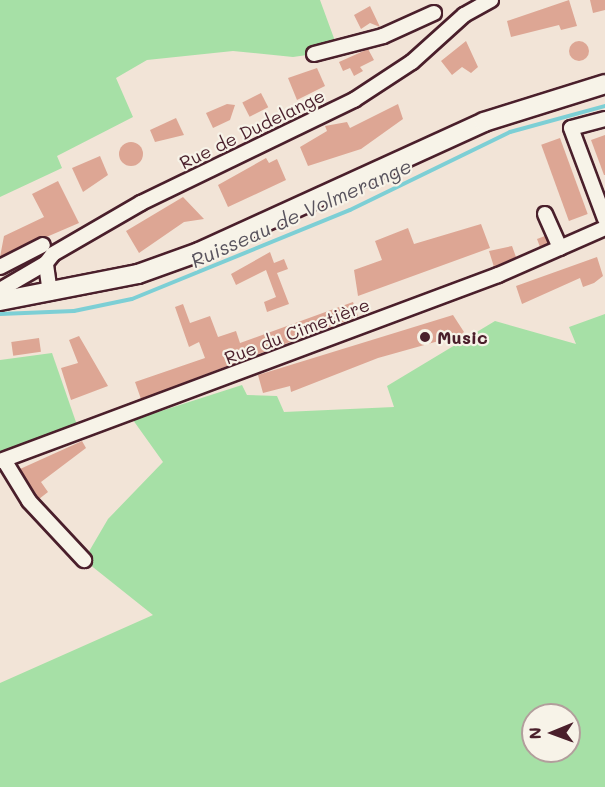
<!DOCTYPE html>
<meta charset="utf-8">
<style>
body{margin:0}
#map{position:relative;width:605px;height:787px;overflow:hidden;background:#f2e4d7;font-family:Mali,sans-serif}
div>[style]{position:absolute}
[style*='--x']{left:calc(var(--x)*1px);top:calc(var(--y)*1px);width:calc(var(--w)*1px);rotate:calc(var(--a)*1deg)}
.green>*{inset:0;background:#a6e0a6}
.stream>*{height:4px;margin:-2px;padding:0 2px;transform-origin:2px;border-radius:2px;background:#7dcfd5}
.building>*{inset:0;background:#dda694;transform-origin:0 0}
.round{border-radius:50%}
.roads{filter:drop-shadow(2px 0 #4a1f2b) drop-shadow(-2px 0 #4a1f2b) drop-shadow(0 2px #4a1f2b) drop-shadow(0 -2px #4a1f2b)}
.minor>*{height:14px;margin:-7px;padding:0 7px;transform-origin:7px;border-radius:7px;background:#f7f3e8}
.major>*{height:18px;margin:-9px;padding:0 9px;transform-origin:9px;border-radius:9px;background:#f7f3e8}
.dots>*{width:16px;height:16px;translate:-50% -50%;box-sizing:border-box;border:3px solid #f7f3e8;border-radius:50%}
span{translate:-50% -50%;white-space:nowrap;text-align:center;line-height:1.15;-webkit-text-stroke:4.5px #f7f3e8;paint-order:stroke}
.street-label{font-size:18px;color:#4a1f2b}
.poi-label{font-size:18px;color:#4a1f2b;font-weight:700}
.left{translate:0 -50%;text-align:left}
.water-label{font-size:20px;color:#59545e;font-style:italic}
.north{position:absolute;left:521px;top:703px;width:60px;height:60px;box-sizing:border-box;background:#f7f3e8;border:2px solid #b29e9c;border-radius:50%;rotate:269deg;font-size:16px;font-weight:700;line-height:24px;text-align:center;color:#4a1f2b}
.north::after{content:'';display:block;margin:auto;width:21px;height:27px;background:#4a1f2b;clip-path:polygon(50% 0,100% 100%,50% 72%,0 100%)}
</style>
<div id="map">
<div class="green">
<i style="clip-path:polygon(0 0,320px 0,335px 41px,314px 54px,293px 57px,233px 51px,147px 60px,116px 78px,133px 117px,57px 156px,62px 168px,0 197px)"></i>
<i style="clip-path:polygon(evenodd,605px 314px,605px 787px,0 787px,0 683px,153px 615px,84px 560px,108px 519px,163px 462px,133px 420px,242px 385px,247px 395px,277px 396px,284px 412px,394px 407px,387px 386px,495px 321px,576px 344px,569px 327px,605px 314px,533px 715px,569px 715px,569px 751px,533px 751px,533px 715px)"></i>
<i style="clip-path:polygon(52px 353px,77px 425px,0 453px,0 360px)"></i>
</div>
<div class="stream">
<i style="--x:0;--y:314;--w:74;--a:-2.3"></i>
<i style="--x:74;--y:311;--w:59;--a:-11.7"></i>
<i style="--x:132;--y:299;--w:235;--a:-22.2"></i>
<i style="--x:350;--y:210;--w:178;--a:-26"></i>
<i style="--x:510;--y:132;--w:98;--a:-15.3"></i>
</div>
<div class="building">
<i style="clip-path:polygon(569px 0,577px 26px,561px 30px,559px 25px,511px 37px,507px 21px)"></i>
<i style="clip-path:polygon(590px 0,605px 0,605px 10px,593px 13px)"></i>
<i style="clip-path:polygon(370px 6px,380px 27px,370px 23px,361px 29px,354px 15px)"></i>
<i class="round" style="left:569px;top:41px;width:20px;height:20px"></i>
<i style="clip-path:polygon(466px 41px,478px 67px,471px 73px,462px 67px,452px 75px,441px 61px)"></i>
<i style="clip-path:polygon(368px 49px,374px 60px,360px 67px,363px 71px,354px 76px,350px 68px,343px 71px,339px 62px)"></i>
<i style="clip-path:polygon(317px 68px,325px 86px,297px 100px,288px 78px)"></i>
<i style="left:261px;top:93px;width:16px;height:21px;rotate:63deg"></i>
<i style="clip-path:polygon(227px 104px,235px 105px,230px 120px,213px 128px,206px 113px)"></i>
<i style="clip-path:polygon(398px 104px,403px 119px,361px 149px,308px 166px,300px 147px,327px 131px,325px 126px,347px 122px,350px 128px)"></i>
<i style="clip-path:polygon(176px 118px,184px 135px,155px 142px,150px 130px)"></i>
<i style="clip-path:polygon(605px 135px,605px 175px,604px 175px,591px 140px)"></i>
<i style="left:560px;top:138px;width:81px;height:20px;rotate:70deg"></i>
<i class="round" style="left:119px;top:142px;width:24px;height:24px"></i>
<i style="clip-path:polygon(100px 156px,108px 175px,83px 192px,72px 168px)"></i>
<i style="clip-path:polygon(266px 158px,269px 163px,277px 159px,286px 180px,228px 207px,218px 185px)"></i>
<i style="clip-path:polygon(58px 181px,79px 223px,0 257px,4px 236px,44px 217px,32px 194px)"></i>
<i style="clip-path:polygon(183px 197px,204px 219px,184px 222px,139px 253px,126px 231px)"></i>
<i style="clip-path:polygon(481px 224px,490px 248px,358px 296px,354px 270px,382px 260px,375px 241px,408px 228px,414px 244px)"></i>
<i style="clip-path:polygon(545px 236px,548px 243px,540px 247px,537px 239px)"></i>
<i style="clip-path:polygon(512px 246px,516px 257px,494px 267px,489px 251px)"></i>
<i style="clip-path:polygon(270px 252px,274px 263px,284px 259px,288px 269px,277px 273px,289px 304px,267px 312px,264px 302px,276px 297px,266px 270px,236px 285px,231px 274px)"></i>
<i style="clip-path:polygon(597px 257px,603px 276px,594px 283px,583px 287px,580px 278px,522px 304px,516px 286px)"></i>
<i style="clip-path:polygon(353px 302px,358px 316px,141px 399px,135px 382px,205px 358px,199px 342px,189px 347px,175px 307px,183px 304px,190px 323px,210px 316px,218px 337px,236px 331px,240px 343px)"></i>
<i style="clip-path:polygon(453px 315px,464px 332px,460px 335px,378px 358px,291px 392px,290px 386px,263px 393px,258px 375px)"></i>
<i style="clip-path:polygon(79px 336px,108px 386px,71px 400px,61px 368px,78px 363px,69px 340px)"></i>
<i style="left:39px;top:338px;width:14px;height:28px;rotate:82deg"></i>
<i style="clip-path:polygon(82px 441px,86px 448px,41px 482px,48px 492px,39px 499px,20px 469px)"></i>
</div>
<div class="roads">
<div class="minor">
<i style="--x:314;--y:54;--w:71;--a:-14.6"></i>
<i style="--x:383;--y:36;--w:56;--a:-24.3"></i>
<i style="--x:605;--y:119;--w:35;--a:165"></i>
<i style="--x:571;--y:128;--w:97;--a:69.5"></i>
<i style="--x:545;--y:214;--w:37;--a:66"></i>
<i style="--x:0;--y:267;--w:48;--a:-27.1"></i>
<i style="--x:0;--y:290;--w:53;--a:-30.4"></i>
<i style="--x:50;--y:293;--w:30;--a:-98"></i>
<i style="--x:46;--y:263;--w:11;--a:-52"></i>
<i style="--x:53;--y:254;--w:102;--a:-30.1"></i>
<i style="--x:141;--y:203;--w:237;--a:-25.8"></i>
<i style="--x:354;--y:100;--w:69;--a:-33.2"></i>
<i style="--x:412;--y:62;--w:70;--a:-42.1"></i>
<i style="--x:464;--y:15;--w:31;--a:-29"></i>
<i style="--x:4;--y:460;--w:48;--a:58.6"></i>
<i style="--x:29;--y:501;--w:81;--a:47"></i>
<i style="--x:0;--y:461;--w:532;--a:-20.48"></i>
<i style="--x:498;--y:275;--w:117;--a:-23.7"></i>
</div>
<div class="major">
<i style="--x:0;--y:301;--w:141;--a:-11.1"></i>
<i style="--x:138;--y:274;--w:65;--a:-19.8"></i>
<i style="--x:199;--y:252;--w:313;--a:-24.5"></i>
<i style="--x:484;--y:122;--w:127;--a:-17.4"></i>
</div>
</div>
<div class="dots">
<i style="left:425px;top:337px;background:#4a1f2b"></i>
</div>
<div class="street-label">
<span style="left:252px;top:129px;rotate:-26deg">Rue de Dudelange</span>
<span style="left:297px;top:331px;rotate:-21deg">Rue du Cimetière</span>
</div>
<div class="poi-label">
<span class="left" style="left:437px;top:337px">Music</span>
</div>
<div class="water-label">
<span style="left:301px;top:213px;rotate:-24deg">Ruisseau de Volmerange</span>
</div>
<div class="north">N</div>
</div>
